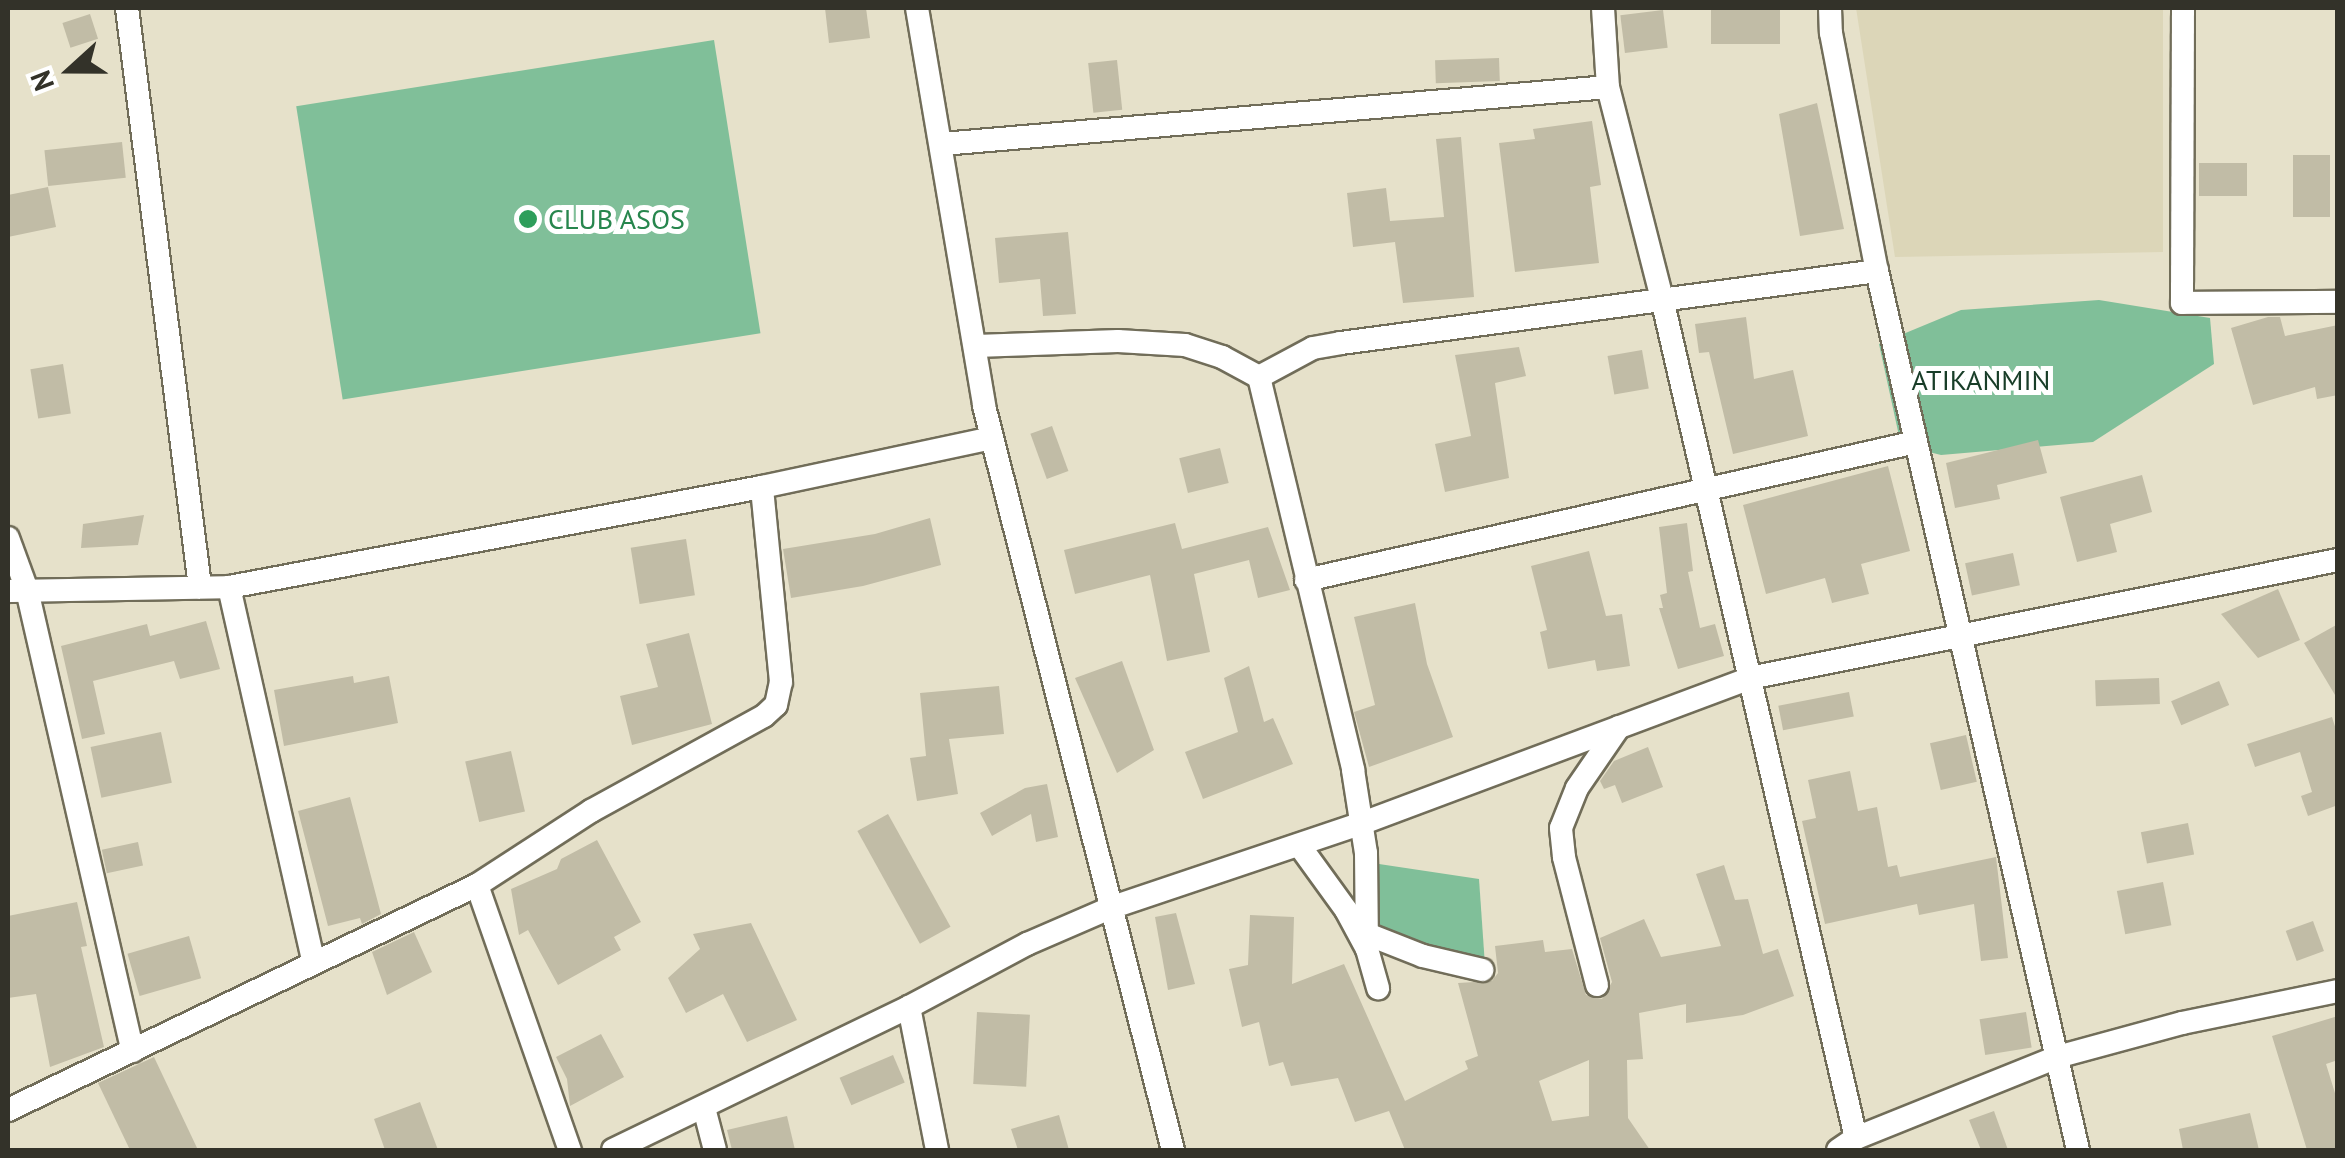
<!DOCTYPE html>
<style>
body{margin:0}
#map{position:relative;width:2345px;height:1158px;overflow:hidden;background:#e6e1ca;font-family:"PT Sans",sans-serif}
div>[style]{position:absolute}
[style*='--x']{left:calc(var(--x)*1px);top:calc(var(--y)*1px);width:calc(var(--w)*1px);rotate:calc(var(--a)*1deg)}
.built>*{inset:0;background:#dcd6b8}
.green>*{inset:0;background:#80bf99;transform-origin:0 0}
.building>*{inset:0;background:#c1bca6;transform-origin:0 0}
.roads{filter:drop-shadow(2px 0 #716d59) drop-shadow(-2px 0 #716d59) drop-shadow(0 2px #716d59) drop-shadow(0 -2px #716d59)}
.minor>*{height:22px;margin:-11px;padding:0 11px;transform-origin:11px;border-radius:11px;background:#fff}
.dots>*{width:28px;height:28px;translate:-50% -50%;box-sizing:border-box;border:5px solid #fff;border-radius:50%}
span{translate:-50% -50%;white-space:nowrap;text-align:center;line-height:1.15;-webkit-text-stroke:10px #fff;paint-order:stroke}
.leisure-label{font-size:28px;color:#27864d}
.left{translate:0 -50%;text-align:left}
.park-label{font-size:28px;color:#183d28}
.frame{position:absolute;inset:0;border:10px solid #333229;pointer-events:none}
.north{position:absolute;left:20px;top:20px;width:100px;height:100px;-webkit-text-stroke:8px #fff;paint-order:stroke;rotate:249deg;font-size:28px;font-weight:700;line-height:40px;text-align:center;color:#333229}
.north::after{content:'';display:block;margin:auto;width:35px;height:45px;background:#333229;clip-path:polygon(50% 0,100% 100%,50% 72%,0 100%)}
</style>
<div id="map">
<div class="built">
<i style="clip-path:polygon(1856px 8px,2163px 8px,2163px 252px,1895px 257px)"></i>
</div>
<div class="green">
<i style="left:714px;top:40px;width:297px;height:423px;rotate:81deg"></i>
<i style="clip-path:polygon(2099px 300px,2210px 318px,2214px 364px,2093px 442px,1941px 455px,1901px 445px,1879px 344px,1961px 310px)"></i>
<i style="clip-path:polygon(1379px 864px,1479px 879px,1486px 980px,1369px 943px)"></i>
</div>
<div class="building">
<i style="clip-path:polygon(825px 8px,866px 8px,870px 38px,829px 43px)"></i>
<i style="left:1711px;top:8px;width:69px;height:36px"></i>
<i style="left:1663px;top:10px;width:38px;height:43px;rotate:83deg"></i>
<i style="left:90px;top:14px;width:26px;height:29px;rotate:72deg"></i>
<i style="left:1499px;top:58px;width:23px;height:64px;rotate:88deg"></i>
<i style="left:1117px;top:60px;width:50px;height:29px;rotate:84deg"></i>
<i style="clip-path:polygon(1817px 103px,1844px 229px,1800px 236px,1779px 114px)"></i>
<i style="clip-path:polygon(1592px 121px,1601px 185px,1590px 187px,1599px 263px,1515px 272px,1499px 143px,1535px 139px,1533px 129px)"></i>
<i style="clip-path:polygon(1461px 137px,1474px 297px,1403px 303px,1395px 242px,1353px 247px,1347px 193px,1386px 188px,1390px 221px,1444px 217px,1436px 139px)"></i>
<i style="left:122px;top:142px;width:36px;height:78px;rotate:84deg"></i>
<i style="left:2293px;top:155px;width:37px;height:62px"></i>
<i style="left:2247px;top:163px;width:33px;height:48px;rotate:90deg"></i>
<i style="clip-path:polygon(48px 187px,56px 227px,8px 237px,8px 195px)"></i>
<i style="clip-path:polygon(1068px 232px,1076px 314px,1043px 316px,1040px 279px,999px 283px,995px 238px)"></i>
<i style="clip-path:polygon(1746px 317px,1754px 379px,1793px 370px,1808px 436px,1733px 454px,1709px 352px,1699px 353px,1695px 324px)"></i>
<i style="clip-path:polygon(2268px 317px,2280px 317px,2285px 336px,2338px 325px,2338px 395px,2317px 399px,2315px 387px,2253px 405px,2231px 328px)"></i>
<i style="clip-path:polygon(1519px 347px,1526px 376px,1495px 383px,1509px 478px,1445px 492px,1435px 444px,1471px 436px,1455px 355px)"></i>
<i style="left:1642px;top:350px;width:39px;height:35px;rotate:80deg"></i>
<i style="left:63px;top:364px;width:50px;height:33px;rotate:81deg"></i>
<i style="left:1052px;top:426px;width:48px;height:23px;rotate:70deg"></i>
<i style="clip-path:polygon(2038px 440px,2047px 473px,1997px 485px,2000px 499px,1955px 508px,1946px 463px)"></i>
<i style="left:1220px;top:448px;width:36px;height:42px;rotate:76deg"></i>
<i style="clip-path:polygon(1888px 466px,1910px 551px,1861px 564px,1869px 594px,1832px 603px,1825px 578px,1766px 594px,1743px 505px)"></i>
<i style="clip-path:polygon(2142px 475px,2152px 512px,2110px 524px,2117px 552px,2077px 562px,2060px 497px)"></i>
<i style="clip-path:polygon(144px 515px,138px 545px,81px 548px,83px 524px)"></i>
<i style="clip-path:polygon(930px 518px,941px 565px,863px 586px,791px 598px,783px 549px,875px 534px)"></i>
<i style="clip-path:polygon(1175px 523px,1182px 549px,1268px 527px,1290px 590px,1258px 598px,1249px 560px,1194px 574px,1210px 652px,1167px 661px,1150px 575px,1075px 594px,1064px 550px)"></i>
<i style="clip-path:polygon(1687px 523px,1693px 571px,1688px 572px,1700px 628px,1715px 624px,1724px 656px,1678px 669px,1659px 608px,1663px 608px,1660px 595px,1667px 593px,1659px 527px)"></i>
<i style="left:686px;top:539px;width:57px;height:56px;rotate:81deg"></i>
<i style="clip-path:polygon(1589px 551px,1606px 616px,1622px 614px,1630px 666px,1597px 671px,1595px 660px,1548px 669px,1540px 632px,1547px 630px,1531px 566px)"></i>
<i style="left:2013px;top:553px;width:33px;height:49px;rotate:78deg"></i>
<i style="clip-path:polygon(2278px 589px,2300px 640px,2258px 658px,2221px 614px)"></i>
<i style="clip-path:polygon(1415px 603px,1427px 664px,1453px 737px,1369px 767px,1354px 712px,1375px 705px,1354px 617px)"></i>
<i style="clip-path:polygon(206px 621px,220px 669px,180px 679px,174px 661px,93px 681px,105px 734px,82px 739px,61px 646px,147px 624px,150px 636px)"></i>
<i style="clip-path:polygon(2338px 624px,2338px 700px,2304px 643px)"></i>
<i style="clip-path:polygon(689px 633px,712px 724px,632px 745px,620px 696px,658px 687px,646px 644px)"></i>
<i style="clip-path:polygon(1122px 661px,1154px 750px,1117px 773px,1075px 678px)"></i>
<i style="clip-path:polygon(1249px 666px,1264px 722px,1273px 718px,1293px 764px,1203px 799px,1185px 752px,1238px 732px,1224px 678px)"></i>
<i style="clip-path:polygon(353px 676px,354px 683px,389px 676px,398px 723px,284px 746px,274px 690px)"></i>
<i style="left:2159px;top:678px;width:26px;height:64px;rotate:88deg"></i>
<i style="left:2219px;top:681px;width:26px;height:52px;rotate:67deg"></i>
<i style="clip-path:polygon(999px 686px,1004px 734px,949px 739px,958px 794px,917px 801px,910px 758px,926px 756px,920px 693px)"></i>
<i style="left:1849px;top:692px;width:25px;height:72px;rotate:79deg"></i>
<i style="clip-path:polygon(2332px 717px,2338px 736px,2338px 805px,2308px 816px,2301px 796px,2312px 792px,2300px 752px,2255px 767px,2247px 744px)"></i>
<i style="left:161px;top:732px;width:52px;height:72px;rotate:78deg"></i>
<i style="left:1966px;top:735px;width:48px;height:37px;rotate:77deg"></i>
<i style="clip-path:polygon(1648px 747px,1663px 787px,1622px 803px,1615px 785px,1604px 789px,1600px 781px,1614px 761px)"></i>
<i style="left:511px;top:751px;width:62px;height:47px;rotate:77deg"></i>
<i style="clip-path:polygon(1850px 771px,1858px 811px,1877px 807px,1888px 867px,1897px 865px,1900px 877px,1996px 857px,2008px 958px,1981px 961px,1974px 904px,1919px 915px,1917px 904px,1825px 924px,1802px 821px,1816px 818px,1808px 780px)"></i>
<i style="clip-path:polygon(1047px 784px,1058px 837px,1036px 842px,1031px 814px,992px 836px,980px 813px,1025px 788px)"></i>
<i style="clip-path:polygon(350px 797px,381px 914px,362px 924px,360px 918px,328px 926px,298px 811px)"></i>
<i style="left:888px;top:814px;width:129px;height:35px;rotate:61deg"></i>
<i style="left:2188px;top:823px;width:32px;height:48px;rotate:79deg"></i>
<i style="clip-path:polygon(597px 840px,641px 922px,614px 937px,621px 950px,558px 985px,528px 930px,519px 935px,511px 889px,557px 869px,561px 859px)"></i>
<i style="left:138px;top:842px;width:24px;height:37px;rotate:78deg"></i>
<i style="clip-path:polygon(evenodd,1724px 865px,1735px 900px,1748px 899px,1763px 954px,1778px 949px,1794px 996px,1743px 1015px,1686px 1023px,1686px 1004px,1639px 1013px,1643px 1059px,1627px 1060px,1628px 1118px,1650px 1150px,1405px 1150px,1389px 1111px,1355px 1122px,1338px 1078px,1291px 1086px,1283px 1062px,1269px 1066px,1259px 1022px,1242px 1027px,1229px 969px,1248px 965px,1250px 915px,1294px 917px,1292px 984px,1344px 964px,1405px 1101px,1468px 1069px,1465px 1061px,1478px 1056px,1458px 983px,1492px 981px,1498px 973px,1495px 946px,1543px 940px,1545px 952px,1572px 949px,1586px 995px,1602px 999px,1612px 982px,1600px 938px,1644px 919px,1661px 957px,1721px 946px,1696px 874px,1724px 865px,1589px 1060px,1589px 1116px,1552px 1121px,1539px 1081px,1589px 1060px)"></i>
<i style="left:2163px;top:882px;width:44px;height:47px;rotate:79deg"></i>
<i style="clip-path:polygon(77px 902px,87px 946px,81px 947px,104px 1047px,50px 1067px,36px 994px,8px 998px,8px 916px)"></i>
<i style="clip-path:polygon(1176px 913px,1195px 984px,1168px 990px,1155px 917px)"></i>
<i style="left:2313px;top:921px;width:32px;height:29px;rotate:70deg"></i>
<i style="clip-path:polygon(751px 923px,797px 1020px,747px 1042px,723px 994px,686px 1013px,668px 978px,700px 949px,693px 934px)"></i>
<i style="clip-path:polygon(414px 932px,432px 972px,387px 995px,372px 952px)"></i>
<i style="left:189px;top:936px;width:44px;height:64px;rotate:74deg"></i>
<i style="left:977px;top:1012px;width:53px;height:72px;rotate:3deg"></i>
<i style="left:2026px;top:1012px;width:36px;height:47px;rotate:81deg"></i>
<i style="clip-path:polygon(2338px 1016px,2338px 1060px,2326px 1064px,2338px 1103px,2338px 1150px,2307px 1150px,2272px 1036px)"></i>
<i style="clip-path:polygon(601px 1034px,624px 1077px,570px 1106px,567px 1079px,556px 1057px)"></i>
<i style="left:893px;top:1055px;width:30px;height:58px;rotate:67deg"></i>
<i style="clip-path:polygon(154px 1057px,198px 1150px,130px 1150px,98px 1083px)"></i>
<i style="clip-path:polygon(420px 1102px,438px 1150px,385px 1150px,374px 1119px)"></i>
<i style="clip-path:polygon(1994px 1111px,2008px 1150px,1981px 1150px,1969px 1120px)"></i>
<i style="clip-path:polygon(2250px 1113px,2259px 1150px,2183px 1150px,2179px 1129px)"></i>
<i style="clip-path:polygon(1059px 1115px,1069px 1150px,1018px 1150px,1011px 1129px)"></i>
<i style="clip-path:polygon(787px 1116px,795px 1150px,732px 1150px,727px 1130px)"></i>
</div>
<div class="roads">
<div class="minor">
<i style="--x:127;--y:8;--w:584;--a:82.81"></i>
<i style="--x:917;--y:8;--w:404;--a:80.4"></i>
<i style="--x:984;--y:406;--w:768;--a:75.75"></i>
<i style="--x:1603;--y:8;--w:79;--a:86.4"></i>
<i style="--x:1608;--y:87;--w:223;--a:75.7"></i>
<i style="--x:1663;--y:303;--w:857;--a:76.99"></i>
<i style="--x:1830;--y:8;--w:25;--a:88"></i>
<i style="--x:1831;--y:33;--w:242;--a:79.1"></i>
<i style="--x:1877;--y:271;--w:902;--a:77.12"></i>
<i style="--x:2183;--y:8;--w:295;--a:90.2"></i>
<i style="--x:2182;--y:303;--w:156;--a:-0.4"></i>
<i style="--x:942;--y:144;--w:668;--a:-4.89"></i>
<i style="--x:976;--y:346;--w:142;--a:-2"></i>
<i style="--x:1118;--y:341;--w:67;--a:3.4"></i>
<i style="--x:1185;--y:345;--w:39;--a:18"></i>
<i style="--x:1222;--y:357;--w:42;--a:28.4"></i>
<i style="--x:1259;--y:377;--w:61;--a:-28.2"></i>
<i style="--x:1313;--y:348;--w:28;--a:-10"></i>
<i style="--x:1341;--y:343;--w:541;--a:-7.65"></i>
<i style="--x:1259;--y:377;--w:404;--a:76.5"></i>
<i style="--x:1353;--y:770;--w:84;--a:81.1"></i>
<i style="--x:1366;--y:853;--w:96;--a:89.4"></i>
<i style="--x:8;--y:538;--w:55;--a:69.9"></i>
<i style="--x:27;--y:590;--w:473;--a:77.1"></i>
<i style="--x:1306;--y:580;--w:625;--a:-12.75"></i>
<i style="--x:229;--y:587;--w:383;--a:77.3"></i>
<i style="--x:8;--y:591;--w:221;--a:-1"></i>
<i style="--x:229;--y:587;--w:542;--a:-10.63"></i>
<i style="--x:762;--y:487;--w:235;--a:-12"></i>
<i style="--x:1299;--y:845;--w:80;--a:54.1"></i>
<i style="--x:1346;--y:910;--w:44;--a:61.7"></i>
<i style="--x:1367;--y:949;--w:41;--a:74.2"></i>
<i style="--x:477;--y:885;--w:281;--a:70.7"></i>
<i style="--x:1367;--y:934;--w:60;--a:21.4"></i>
<i style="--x:1423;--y:956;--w:61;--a:13.3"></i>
<i style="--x:1597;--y:985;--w:132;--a:-104.5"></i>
<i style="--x:1564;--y:857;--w:29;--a:-96"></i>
<i style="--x:1561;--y:828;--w:43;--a:-68.2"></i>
<i style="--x:1577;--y:788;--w:74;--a:-55.5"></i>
<i style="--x:909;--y:1007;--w:146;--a:78.9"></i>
<i style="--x:704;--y:1108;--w:43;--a:75.3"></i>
<i style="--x:8;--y:1110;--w:520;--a:-25.63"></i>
<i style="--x:477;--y:885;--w:136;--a:-33"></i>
<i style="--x:591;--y:811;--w:197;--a:-28.8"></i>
<i style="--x:764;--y:716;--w:16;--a:-43"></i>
<i style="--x:776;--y:705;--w:24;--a:-78"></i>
<i style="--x:781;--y:682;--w:196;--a:-95.6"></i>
<i style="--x:613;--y:1150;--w:329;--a:-25.8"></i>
<i style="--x:909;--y:1007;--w:134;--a:-28.1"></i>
<i style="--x:1027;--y:944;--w:90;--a:-23.4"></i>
<i style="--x:1110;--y:908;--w:264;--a:-18.6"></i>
<i style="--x:1360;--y:824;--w:416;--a:-20.5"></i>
<i style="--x:1750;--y:678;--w:600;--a:-11.35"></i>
<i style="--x:1838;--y:1150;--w:22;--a:-34"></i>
<i style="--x:1856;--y:1138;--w:217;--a:-21.9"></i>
<i style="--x:2057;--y:1057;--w:130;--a:-15.2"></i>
<i style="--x:2182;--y:1023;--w:159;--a:-11.6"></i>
</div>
</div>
<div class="dots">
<i style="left:528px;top:219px;background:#2e9e5b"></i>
</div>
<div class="leisure-label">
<span class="left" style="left:548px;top:219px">CLUB ASOS</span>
</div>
<div class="park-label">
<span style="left:1981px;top:380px">ATIKANMIN</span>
</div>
<div class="frame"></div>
<div class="north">N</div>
</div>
